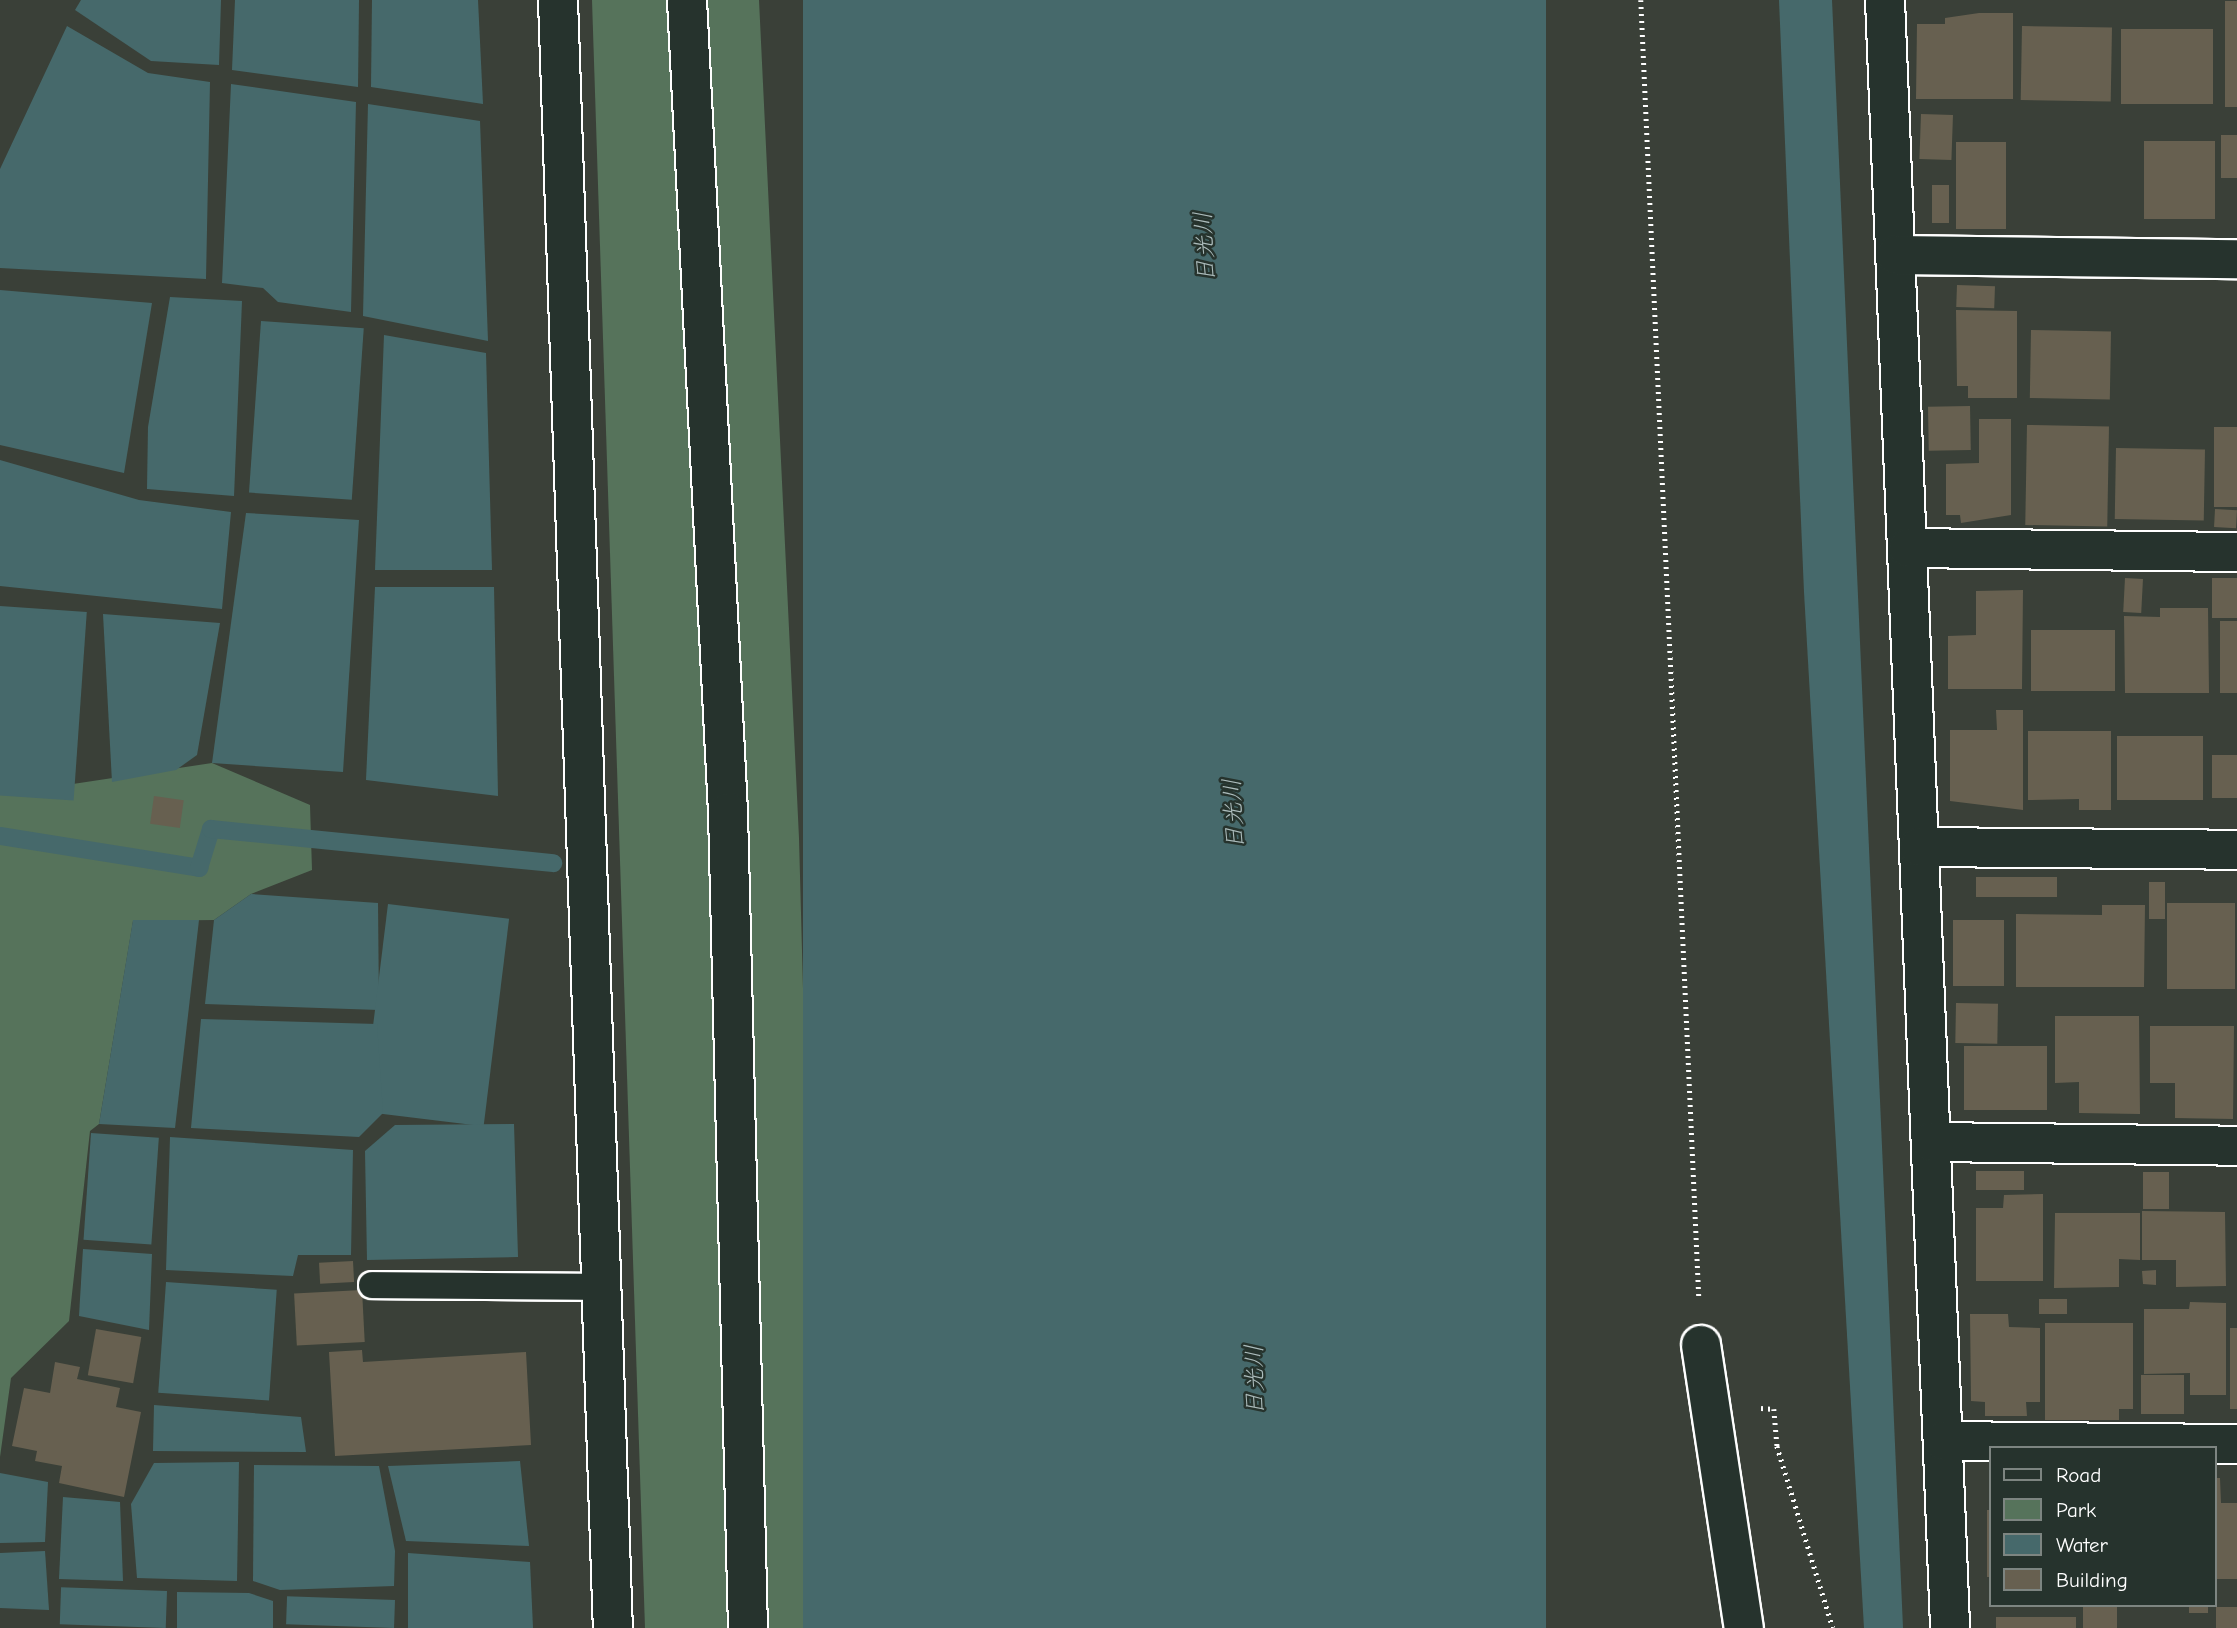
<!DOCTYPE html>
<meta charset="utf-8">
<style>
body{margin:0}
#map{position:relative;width:2237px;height:1628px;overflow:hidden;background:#3a4038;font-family:"Comic Neue","Klee One",sans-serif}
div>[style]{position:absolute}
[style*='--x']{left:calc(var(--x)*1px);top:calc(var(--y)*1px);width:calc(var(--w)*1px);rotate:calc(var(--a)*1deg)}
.green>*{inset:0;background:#56735b}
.water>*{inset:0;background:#46696b;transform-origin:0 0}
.stream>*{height:18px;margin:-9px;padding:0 9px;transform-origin:9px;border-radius:9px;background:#46696b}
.building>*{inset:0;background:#676050;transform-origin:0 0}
.path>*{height:4.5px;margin-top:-2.25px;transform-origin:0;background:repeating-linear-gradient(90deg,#fff 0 2px,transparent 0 7px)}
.roads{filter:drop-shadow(2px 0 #fff) drop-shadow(-2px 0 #fff) drop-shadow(0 2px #fff) drop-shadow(0 -2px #fff)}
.service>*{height:26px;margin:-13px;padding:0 13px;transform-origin:13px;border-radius:13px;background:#26332d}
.minor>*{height:38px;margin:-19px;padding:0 19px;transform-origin:19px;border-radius:19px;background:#26332d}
span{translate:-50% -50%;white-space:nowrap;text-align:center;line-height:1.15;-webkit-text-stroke:5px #26332d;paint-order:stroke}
.water-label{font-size:24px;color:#acbcbc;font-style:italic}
.legend{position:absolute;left:1989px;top:1446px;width:228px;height:161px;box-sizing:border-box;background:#26332d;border:2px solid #7d8581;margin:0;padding:9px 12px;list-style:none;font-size:21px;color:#fff}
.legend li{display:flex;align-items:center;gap:14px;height:35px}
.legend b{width:35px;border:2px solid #7d8581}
</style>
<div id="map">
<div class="green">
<i style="clip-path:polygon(592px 0,669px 0,712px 807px,727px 1628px,645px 1628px)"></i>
<i style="clip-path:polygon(705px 0,759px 0,799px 838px,820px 1628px,768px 1628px,744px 816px)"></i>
<i style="clip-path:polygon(212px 763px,310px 805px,312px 870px,251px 894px,214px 920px,133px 921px,99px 1124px,90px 1131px,69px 1321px,11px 1378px,0 1457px,0 795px)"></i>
</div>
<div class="water">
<i style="clip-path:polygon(81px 0,221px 0,219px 65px,151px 61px,75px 10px)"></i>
<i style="clip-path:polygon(235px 0,359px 0,358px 87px,232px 70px)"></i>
<i style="clip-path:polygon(372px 0,478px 0,483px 104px,371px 87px)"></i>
<i style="left:803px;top:0;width:743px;height:1629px"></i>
<i style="clip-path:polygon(1779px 0,1832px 0,1903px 1628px,1864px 1628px,1804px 592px)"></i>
<i style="clip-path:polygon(67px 26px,148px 73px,210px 82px,206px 279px,0 268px,0 169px)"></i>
<i style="clip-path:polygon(231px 84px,356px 102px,351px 312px,278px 302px,263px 288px,222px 283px)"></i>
<i style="clip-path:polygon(368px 104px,480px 121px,488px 341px,363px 316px)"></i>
<i style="clip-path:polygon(0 290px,152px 303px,124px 473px,0 445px)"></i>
<i style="clip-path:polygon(170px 297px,242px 301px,234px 496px,147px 489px,148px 427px)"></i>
<i style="left:261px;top:321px;width:103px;height:172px;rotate:4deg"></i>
<i style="clip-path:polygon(384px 335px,486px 353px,492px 570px,375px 570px)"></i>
<i style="clip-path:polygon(0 460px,139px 500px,231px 512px,222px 609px,0 586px)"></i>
<i style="clip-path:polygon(246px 513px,359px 520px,343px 772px,212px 763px)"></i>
<i style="clip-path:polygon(375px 587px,494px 587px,498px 796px,366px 780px)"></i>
<i style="left:0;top:606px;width:87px;height:189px;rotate:4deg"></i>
<i style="clip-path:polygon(103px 614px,220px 623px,197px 755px,176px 770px,112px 782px)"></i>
<i style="clip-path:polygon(251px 894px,378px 903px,379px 1010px,205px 1004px,214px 920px)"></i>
<i style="left:388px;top:904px;width:122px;height:209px;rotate:7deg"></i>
<i style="clip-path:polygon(133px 920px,199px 920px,175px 1128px,99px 1124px)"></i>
<i style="clip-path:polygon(201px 1019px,377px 1024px,383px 1113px,359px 1137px,191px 1128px)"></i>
<i style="clip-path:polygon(514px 1124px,518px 1257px,367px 1260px,365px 1151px,395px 1125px)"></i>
<i style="left:91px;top:1133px;width:68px;height:107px;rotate:4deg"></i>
<i style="clip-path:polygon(170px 1137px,353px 1150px,351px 1255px,298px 1255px,293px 1276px,166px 1270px)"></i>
<i style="clip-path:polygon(83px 1249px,152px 1254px,149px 1330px,79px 1316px)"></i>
<i style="left:166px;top:1282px;width:111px;height:111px;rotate:4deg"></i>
<i style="clip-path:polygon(154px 1405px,301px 1417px,306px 1452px,153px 1451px)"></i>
<i style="clip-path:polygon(520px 1461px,529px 1546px,406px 1541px,388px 1466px)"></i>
<i style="clip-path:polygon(239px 1462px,237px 1581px,137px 1578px,131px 1504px,154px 1463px)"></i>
<i style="clip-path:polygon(254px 1465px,379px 1466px,395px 1551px,394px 1586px,280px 1590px,253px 1581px)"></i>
<i style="clip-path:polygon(0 1473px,48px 1482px,45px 1542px,0 1543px)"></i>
<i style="clip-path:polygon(63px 1497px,120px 1502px,123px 1581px,59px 1579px)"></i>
<i style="clip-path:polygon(45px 1551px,49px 1610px,0 1608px,0 1553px)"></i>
<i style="clip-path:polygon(408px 1553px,530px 1562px,533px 1628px,408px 1628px)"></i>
<i style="left:167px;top:1591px;width:37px;height:106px;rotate:92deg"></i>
<i style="clip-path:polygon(177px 1592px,249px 1593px,273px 1601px,273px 1628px,177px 1628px)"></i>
<i style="left:395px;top:1600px;width:28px;height:108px;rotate:92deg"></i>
</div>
<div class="stream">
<i style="--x:0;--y:836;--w:202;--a:9.1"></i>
<i style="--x:199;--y:868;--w:41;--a:-72.9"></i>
<i style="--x:211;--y:829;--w:344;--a:5.7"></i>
</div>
<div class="building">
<i style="left:2225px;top:1px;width:12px;height:106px"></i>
<i style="clip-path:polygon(1979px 13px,2013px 13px,2013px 99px,1916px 99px,1917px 24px,1945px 24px,1945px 18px)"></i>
<i style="left:2022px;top:26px;width:90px;height:74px;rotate:1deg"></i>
<i style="left:2121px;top:29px;width:92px;height:75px"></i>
<i style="left:1921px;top:114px;width:32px;height:45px;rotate:2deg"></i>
<i style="left:2221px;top:135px;width:16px;height:43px"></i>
<i style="left:2215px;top:141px;width:78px;height:71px;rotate:90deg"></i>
<i style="left:1956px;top:142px;width:50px;height:87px"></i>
<i style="left:1932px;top:185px;width:17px;height:38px"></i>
<i style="left:1957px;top:285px;width:38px;height:22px;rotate:2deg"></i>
<i style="clip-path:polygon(1956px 310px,2017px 311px,2017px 398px,1968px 398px,1968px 386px,1957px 386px)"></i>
<i style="left:2031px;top:330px;width:80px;height:68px;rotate:1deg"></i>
<i style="left:1970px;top:406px;width:44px;height:42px;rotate:89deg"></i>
<i style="clip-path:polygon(1979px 419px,2011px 419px,2011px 515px,1961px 523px,1960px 515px,1946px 515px,1946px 464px,1979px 463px)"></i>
<i style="left:2027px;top:425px;width:82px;height:100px;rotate:1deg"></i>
<i style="left:2214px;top:427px;width:23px;height:80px"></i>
<i style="left:2116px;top:448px;width:89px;height:71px;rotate:1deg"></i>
<i style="left:2215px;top:509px;width:22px;height:18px;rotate:3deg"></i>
<i style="left:2125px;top:578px;width:18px;height:34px;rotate:3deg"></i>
<i style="left:2212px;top:578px;width:25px;height:40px"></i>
<i style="clip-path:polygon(2023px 590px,2022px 689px,1948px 689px,1948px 636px,1976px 635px,1976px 591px)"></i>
<i style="clip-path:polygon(2160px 608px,2208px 608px,2209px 693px,2125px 693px,2124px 616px,2160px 617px)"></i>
<i style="left:2220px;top:621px;width:17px;height:72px"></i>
<i style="left:2031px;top:630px;width:84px;height:61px"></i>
<i style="clip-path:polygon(1996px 710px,2023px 710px,2023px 810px,1950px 801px,1950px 730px,1997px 730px)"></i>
<i style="clip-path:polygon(2028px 731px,2111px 731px,2111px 810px,2079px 810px,2079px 799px,2028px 800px)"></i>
<i style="left:2203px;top:736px;width:64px;height:86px;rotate:90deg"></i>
<i style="left:2212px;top:755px;width:25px;height:43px"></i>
<i style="left:154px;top:796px;width:30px;height:28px;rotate:8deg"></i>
<i style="left:1976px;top:877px;width:81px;height:20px"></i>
<i style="left:2149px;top:882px;width:16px;height:37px"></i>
<i style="left:2235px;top:903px;width:86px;height:68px;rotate:90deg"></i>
<i style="clip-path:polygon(2102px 905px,2145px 905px,2144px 987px,2016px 987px,2016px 914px,2102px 915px)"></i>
<i style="left:1953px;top:920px;width:51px;height:66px"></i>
<i style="left:1956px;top:1003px;width:42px;height:40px;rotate:1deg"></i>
<i style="clip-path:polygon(2055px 1016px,2139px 1016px,2140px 1114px,2079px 1113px,2079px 1082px,2055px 1083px)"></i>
<i style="clip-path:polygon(2150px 1026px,2234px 1026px,2233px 1119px,2175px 1118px,2175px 1083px,2150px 1083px)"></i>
<i style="left:1964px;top:1046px;width:83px;height:64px"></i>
<i style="left:1976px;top:1171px;width:48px;height:19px"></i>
<i style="left:2143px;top:1172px;width:26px;height:37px"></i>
<i style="clip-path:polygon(2043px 1194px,2043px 1281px,1976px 1281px,1976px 1208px,2003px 1208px,2004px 1195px)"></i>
<i style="clip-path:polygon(2142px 1211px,2225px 1212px,2226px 1286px,2176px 1287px,2176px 1260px,2142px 1260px)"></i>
<i style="clip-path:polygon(2055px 1213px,2140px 1213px,2140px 1260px,2119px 1259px,2119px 1287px,2054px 1288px)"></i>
<i style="left:353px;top:1261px;width:21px;height:34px;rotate:87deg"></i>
<i style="clip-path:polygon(2156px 1270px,2156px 1285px,2143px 1284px,2142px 1271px)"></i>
<i style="left:362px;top:1290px;width:52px;height:68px;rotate:87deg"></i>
<i style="left:2039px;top:1299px;width:28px;height:15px"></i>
<i style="clip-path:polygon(2190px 1302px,2226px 1303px,2226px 1395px,2190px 1395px,2190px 1373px,2144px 1374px,2144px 1309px,2189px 1309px)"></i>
<i style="clip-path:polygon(1970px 1314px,2008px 1314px,2009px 1327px,2040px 1328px,2040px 1402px,2026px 1402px,2027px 1416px,1985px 1416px,1985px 1402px,1971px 1401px)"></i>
<i style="clip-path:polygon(2045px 1323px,2133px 1323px,2133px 1409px,2119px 1409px,2119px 1420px,2045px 1420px)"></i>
<i style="left:2230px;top:1328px;width:7px;height:81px"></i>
<i style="left:96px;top:1329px;width:46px;height:47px;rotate:10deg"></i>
<i style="clip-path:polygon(362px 1350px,363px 1362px,526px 1352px,531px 1445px,335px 1456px,329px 1352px)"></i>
<i style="clip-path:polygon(55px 1362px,80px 1367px,77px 1379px,120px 1388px,116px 1407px,141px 1412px,124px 1497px,59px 1483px,62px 1466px,35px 1461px,37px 1451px,12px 1446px,24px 1388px,50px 1393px)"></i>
<i style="left:2141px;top:1375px;width:43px;height:39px"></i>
<i style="clip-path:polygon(2214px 1478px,2220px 1478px,2221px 1503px,2237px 1503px,2237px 1579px,2214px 1579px)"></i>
<i style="left:1987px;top:1510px;width:3px;height:67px"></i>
<i style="left:2083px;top:1605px;width:34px;height:23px"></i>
<i style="left:2189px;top:1605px;width:19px;height:8px"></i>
<i style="left:2216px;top:1607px;width:21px;height:21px"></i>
<i style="left:1996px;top:1617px;width:80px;height:11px"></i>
</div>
<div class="path">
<i style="--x:1641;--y:0;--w:1300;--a:87.44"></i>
<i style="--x:1761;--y:1408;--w:13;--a:4"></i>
<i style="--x:1774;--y:1409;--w:37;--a:85"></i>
<i style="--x:1777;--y:1446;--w:190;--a:72.9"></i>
</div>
<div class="roads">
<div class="service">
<i style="--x:372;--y:1285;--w:227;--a:0.5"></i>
</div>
<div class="minor">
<i style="--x:558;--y:0;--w:1629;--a:88.07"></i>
<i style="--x:687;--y:0;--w:813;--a:87.11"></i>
<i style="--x:728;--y:812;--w:816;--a:88.6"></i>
<i style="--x:1885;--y:0;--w:1629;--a:87.71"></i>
<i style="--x:1896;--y:255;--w:341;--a:0.7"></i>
<i style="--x:1908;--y:548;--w:329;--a:0.7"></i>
<i style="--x:1919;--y:847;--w:318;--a:0.5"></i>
<i style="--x:1931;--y:1142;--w:306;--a:0.7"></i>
<i style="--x:1701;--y:1345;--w:286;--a:81.4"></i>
<i style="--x:1943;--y:1441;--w:294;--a:0.6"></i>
</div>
</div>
<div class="water-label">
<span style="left:1205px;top:247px;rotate:-93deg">日光川</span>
<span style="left:1234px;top:814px;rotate:-93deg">日光川</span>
<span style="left:1255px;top:1380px;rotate:-91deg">日光川</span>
</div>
<ul class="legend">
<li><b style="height:9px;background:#26332d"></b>Road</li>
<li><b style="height:19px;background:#56735b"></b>Park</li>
<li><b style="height:19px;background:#46696b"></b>Water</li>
<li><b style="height:19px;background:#676050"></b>Building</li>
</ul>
</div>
